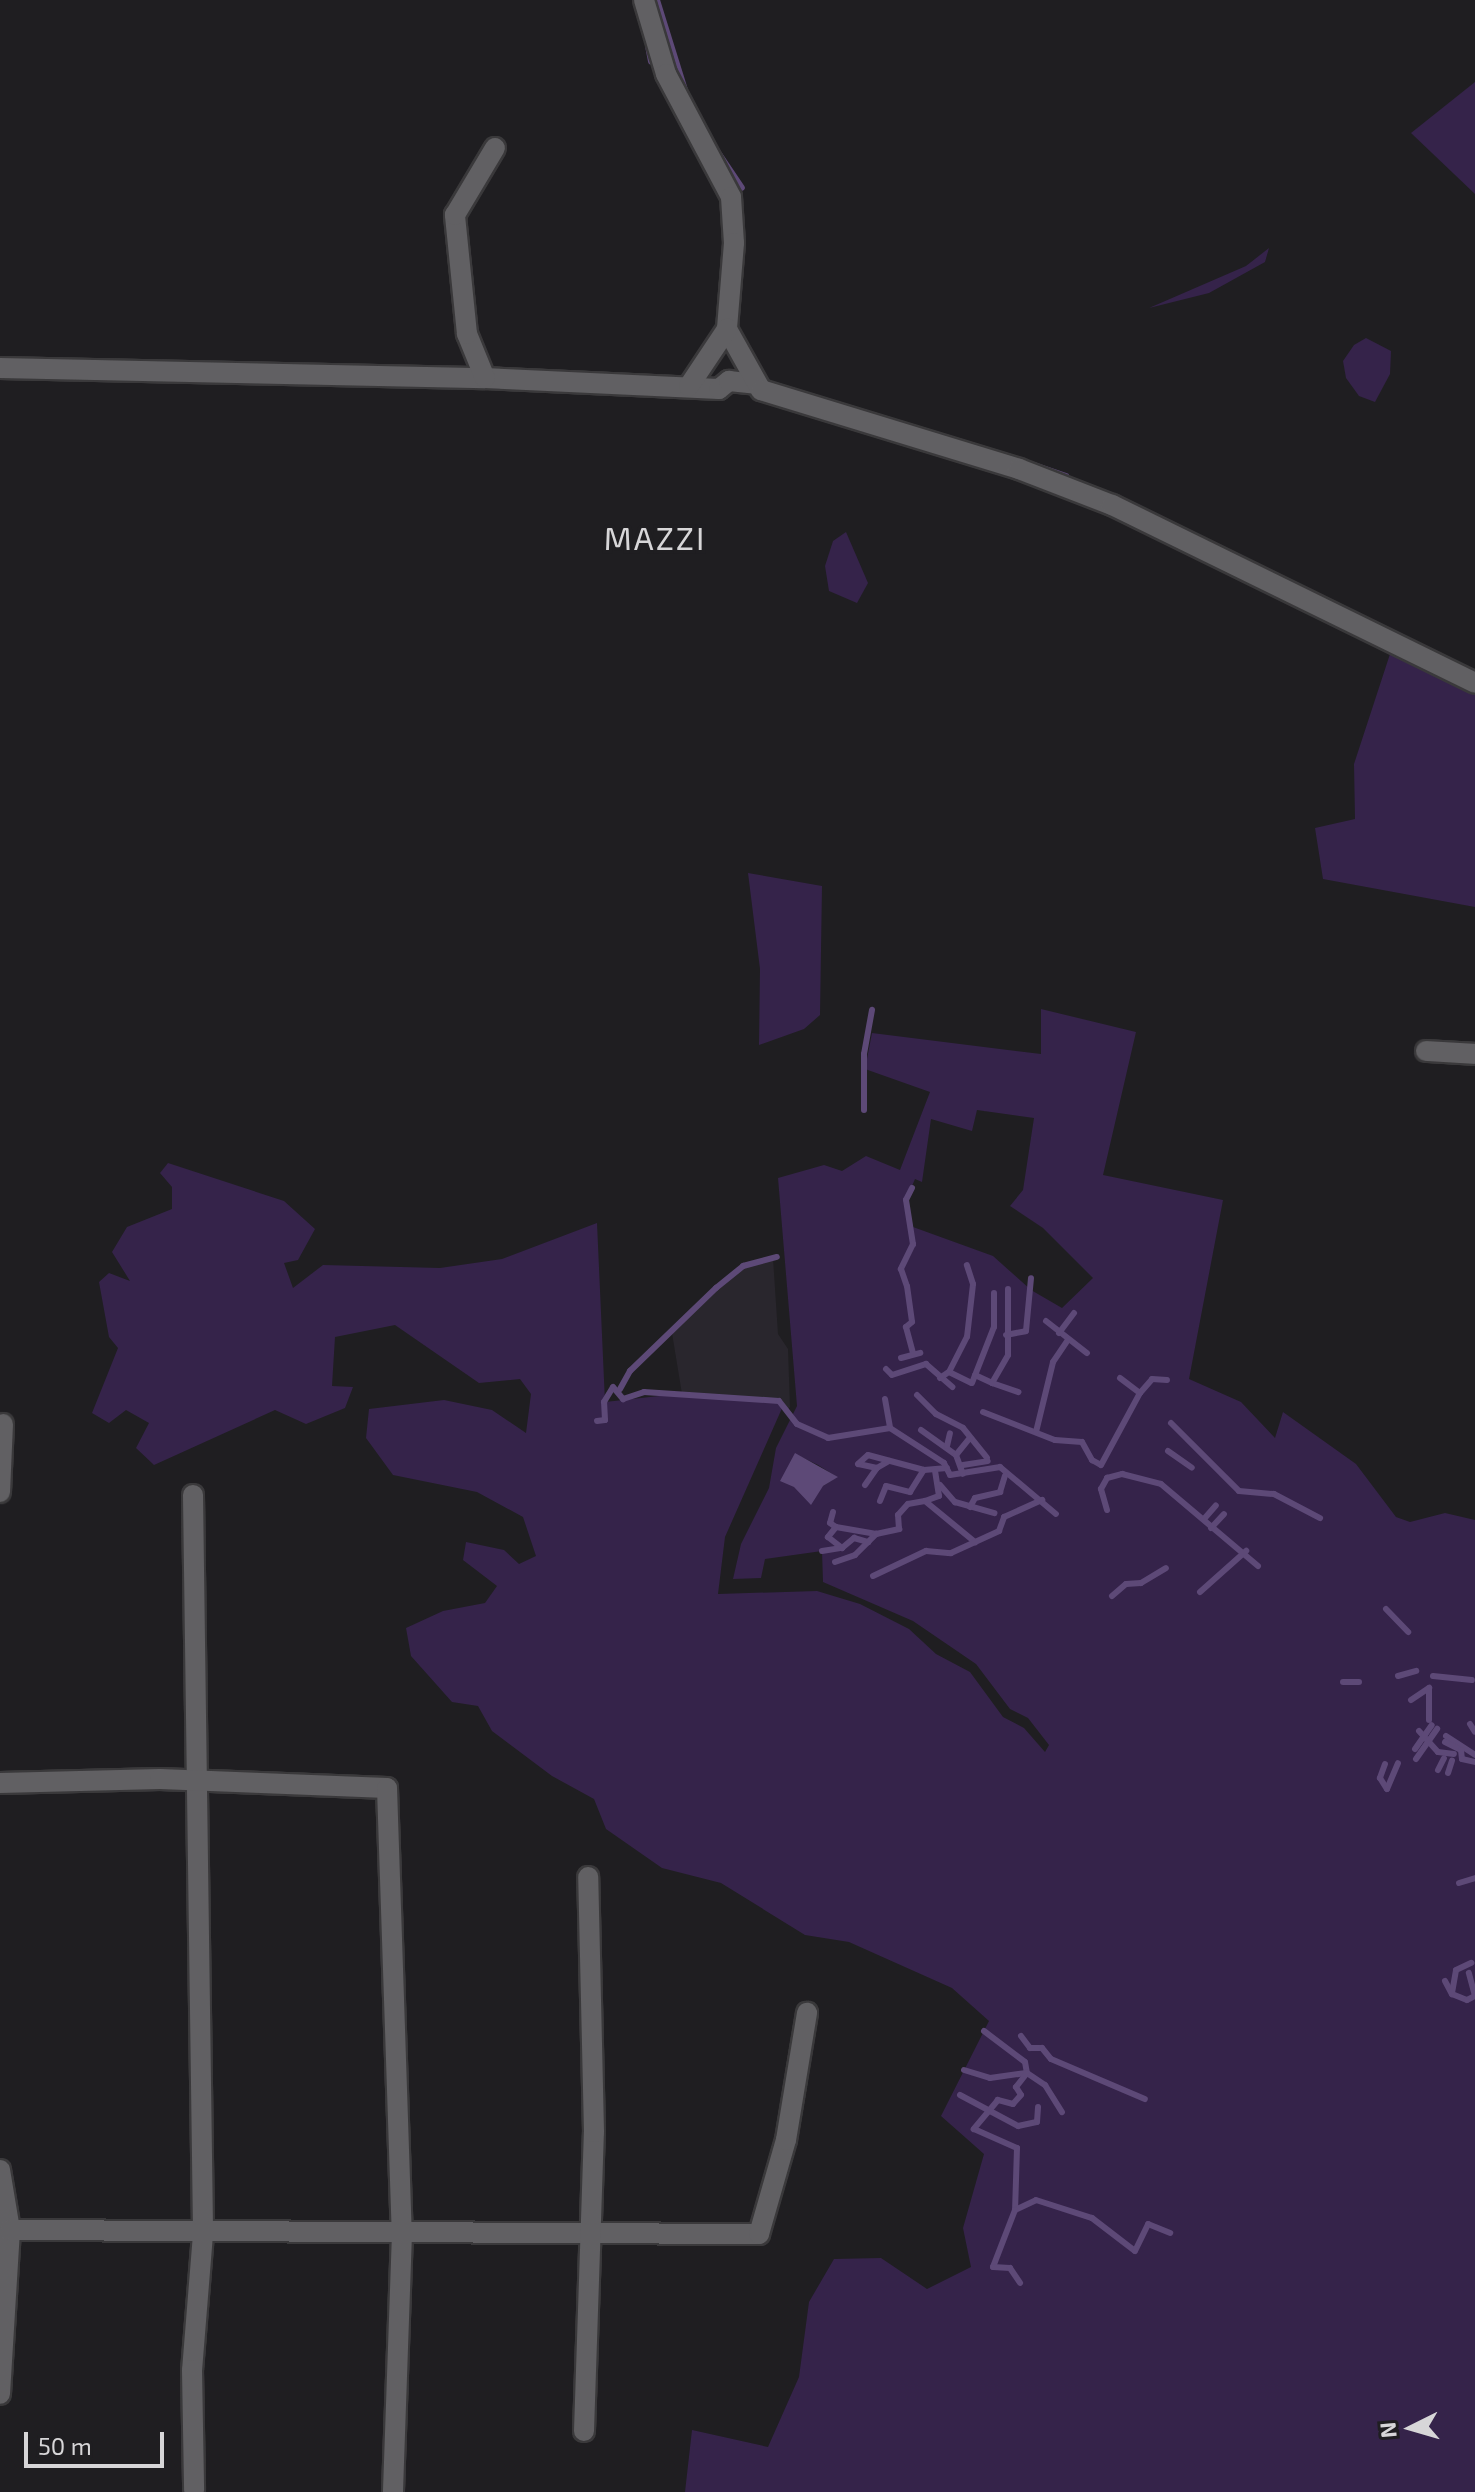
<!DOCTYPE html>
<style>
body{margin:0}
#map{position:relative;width:1475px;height:2492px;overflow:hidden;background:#1f1e21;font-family:"Exo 2",sans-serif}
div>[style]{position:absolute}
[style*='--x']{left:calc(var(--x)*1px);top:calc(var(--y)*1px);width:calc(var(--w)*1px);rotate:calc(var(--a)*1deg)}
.built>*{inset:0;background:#29262d}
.green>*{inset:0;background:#35234a}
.water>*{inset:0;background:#5d4977}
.stream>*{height:6px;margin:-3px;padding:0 3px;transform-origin:3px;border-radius:3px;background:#5d4977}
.roads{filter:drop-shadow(2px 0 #3a393b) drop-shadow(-2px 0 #3a393b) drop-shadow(0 2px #3a393b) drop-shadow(0 -2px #3a393b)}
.minor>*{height:20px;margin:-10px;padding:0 10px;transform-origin:10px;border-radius:10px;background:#616063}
.tertiary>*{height:20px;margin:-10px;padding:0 10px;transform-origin:10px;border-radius:10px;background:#616063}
span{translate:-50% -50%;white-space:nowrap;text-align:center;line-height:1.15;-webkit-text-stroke:7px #1f1e21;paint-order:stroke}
.quarter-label{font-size:32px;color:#d7d6d8;letter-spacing:2px}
.north{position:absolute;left:1371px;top:2388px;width:80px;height:80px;-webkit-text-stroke:6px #1f1e21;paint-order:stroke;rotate:265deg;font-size:22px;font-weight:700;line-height:32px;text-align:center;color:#d7d6d8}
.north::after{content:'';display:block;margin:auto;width:28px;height:36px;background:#d7d6d8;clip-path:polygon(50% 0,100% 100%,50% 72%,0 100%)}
.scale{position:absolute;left:24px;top:2432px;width:140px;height:36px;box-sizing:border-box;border:4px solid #d7d6d8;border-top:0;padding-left:10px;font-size:24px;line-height:28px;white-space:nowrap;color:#d7d6d8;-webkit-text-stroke:6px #1f1e21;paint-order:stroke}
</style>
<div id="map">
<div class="built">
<i style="clip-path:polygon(773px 1258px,778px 1334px,788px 1349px,790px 1407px,787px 1411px,779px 1401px,682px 1394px,672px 1333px,743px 1266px)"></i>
</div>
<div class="green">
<i style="clip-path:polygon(1475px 82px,1475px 194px,1411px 133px)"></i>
<i style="clip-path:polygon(1269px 248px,1265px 262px,1209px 293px,1149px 308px,1246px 266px)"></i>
<i style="clip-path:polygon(1366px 338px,1391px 351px,1390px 374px,1375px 402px,1359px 396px,1346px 378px,1343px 361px,1354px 345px)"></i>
<i style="clip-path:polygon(846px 532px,868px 583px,857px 603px,829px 591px,825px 566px,833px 541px)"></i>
<i style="clip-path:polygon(1390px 654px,1475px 690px,1475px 907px,1323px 879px,1315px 828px,1355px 819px,1354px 764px)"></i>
<i style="clip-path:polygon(748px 873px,822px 886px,820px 1015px,804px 1029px,759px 1045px,760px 969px)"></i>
<i style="clip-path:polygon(evenodd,1041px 1009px,1136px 1032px,1103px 1175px,1223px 1200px,1189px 1379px,1241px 1402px,1275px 1438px,1283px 1412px,1356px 1464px,1396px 1517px,1410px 1522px,1445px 1513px,1475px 1520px,1475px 2492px,685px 2492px,692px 2430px,768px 2447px,799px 2377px,809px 2302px,834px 2259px,881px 2258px,927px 2289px,971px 2267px,963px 2228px,984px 2154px,941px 2116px,989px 2021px,952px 1988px,849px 1942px,805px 1935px,721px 1883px,662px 1868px,606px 1829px,594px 1799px,552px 1776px,492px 1731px,478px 1706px,452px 1702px,411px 1656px,406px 1628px,443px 1611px,485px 1603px,497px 1586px,463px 1560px,466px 1542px,504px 1550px,519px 1564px,536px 1556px,523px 1517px,477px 1492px,393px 1475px,366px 1438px,369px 1409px,444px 1400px,492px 1410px,526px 1433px,531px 1394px,520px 1379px,479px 1383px,395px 1325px,335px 1337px,332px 1386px,353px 1387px,345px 1408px,306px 1424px,275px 1410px,154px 1465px,136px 1448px,149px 1423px,126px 1410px,109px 1423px,92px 1413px,118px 1348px,109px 1337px,99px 1282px,109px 1273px,130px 1281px,112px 1252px,127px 1227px,172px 1209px,172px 1187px,160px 1173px,168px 1163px,284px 1201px,315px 1229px,298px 1260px,284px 1263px,293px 1288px,323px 1265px,440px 1268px,502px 1259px,597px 1223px,605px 1402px,677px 1394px,769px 1399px,783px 1406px,725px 1537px,718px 1594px,817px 1591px,860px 1604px,909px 1629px,936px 1654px,970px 1672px,1003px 1717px,1024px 1728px,1045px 1752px,1049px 1745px,1028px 1718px,1010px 1709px,976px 1664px,913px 1621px,823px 1582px,822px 1551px,765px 1559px,761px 1578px,733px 1579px,741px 1544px,769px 1488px,776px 1448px,797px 1406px,778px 1178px,824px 1165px,842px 1171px,866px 1156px,900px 1170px,930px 1092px,865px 1069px,872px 1033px,1041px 1054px,1041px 1009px,977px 1110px,1034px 1118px,1023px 1190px,1010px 1206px,1043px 1228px,1093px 1278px,1062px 1308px,1031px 1290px,993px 1256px,913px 1227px,906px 1200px,915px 1179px,922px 1182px,931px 1119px,972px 1131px,977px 1110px,1041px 1009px,795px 1454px,818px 1465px,837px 1477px,823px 1486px,791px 1465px,795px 1454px)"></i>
</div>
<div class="water">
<i style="clip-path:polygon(795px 1453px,838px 1477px,823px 1486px,811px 1505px,794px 1487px,780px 1481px)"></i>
</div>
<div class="stream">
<i style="--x:657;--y:0;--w:97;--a:72.7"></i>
<i style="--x:648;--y:46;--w:16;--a:79"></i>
<i style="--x:715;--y:148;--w:48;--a:56"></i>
<i style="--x:1034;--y:465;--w:34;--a:19"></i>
<i style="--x:864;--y:1110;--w:56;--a:-90"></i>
<i style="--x:864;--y:1054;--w:45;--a:-79.7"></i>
<i style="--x:912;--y:1188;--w:13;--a:117"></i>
<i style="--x:906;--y:1200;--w:45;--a:81"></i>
<i style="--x:913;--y:1244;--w:28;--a:116"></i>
<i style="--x:901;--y:1269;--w:18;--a:71"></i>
<i style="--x:907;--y:1286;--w:36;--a:82"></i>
<i style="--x:912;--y:1322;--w:8;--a:140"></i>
<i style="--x:906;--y:1327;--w:27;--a:75"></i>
<i style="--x:1046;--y:1321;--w:52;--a:38"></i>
<i style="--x:1059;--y:1333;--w:25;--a:-53"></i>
<i style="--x:1006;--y:1335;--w:20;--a:-11"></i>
<i style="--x:1026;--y:1331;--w:53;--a:-84.6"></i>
<i style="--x:901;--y:1358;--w:20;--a:-15"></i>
<i style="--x:886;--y:1369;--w:8;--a:45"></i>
<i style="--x:892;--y:1375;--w:36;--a:-18"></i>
<i style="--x:926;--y:1364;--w:35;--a:41"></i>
<i style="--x:949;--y:1372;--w:25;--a:26"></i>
<i style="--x:972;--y:1383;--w:60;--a:-68.6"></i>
<i style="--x:994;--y:1327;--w:34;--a:-90"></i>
<i style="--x:975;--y:1375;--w:19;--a:25"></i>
<i style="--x:992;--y:1383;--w:32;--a:-60"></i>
<i style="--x:1008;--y:1355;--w:66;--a:-90"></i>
<i style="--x:940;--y:1378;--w:11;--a:-34"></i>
<i style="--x:949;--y:1372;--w:39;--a:-63"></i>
<i style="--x:967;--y:1337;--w:53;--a:-83.5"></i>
<i style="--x:973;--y:1284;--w:20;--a:-108"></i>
<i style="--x:1120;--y:1378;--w:25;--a:37"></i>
<i style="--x:992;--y:1383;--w:28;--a:19"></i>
<i style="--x:620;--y:1389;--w:21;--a:-61"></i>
<i style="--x:630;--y:1371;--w:120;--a:-44"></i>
<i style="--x:716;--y:1288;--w:35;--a:-39"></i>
<i style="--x:743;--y:1266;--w:35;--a:-15"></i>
<i style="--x:917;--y:1395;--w:27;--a:45"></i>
<i style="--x:936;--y:1414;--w:30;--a:27"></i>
<i style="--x:963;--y:1428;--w:38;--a:51"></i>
<i style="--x:885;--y:1399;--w:29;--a:80"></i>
<i style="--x:983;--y:1412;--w:77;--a:21.3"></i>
<i style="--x:1055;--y:1440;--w:27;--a:4"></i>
<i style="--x:1082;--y:1442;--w:21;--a:61"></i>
<i style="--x:1092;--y:1460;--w:10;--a:29"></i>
<i style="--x:1101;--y:1465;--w:82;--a:-61.6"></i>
<i style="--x:1140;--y:1393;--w:18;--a:-49"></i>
<i style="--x:1152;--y:1379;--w:15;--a:4"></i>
<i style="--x:597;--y:1421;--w:8;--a:-7"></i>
<i style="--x:605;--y:1420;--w:18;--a:-93"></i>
<i style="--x:604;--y:1402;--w:17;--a:-59"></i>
<i style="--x:613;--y:1387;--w:16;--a:50"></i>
<i style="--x:623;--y:1399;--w:22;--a:-18"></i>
<i style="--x:644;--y:1392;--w:135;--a:3.8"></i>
<i style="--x:779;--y:1401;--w:29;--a:52"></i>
<i style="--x:797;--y:1424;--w:34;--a:24"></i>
<i style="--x:828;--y:1438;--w:63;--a:-9.2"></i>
<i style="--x:890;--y:1428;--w:64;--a:32.9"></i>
<i style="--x:944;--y:1463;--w:13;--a:63"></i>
<i style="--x:950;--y:1475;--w:51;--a:-9.1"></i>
<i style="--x:1000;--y:1467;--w:73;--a:40"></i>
<i style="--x:1171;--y:1423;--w:96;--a:45"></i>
<i style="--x:1239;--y:1491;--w:35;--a:5"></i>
<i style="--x:1274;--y:1494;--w:52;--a:27.6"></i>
<i style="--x:921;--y:1430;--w:43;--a:35.5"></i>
<i style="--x:956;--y:1455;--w:20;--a:70"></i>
<i style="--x:1036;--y:1432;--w:72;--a:-76.3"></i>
<i style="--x:1053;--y:1362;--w:27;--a:-56"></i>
<i style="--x:947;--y:1446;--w:13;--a:-77"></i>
<i style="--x:1168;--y:1451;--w:29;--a:35"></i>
<i style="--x:956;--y:1455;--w:22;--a:-51"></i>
<i style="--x:889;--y:1461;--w:14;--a:150"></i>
<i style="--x:877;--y:1468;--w:19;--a:-168"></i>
<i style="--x:858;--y:1464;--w:13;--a:-42"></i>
<i style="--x:868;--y:1455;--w:58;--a:15"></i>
<i style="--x:924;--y:1470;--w:23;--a:-5"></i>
<i style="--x:963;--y:1465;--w:25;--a:-9"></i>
<i style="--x:865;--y:1485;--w:21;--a:-55"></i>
<i style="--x:940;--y:1485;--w:23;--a:49"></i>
<i style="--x:955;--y:1502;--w:41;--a:15.8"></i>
<i style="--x:880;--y:1501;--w:16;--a:-68"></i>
<i style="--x:886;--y:1486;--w:25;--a:14"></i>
<i style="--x:910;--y:1492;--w:26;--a:-58"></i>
<i style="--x:925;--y:1501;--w:15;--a:-20"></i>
<i style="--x:939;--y:1496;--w:26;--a:-99"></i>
<i style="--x:970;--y:1507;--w:10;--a:-61"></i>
<i style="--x:975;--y:1498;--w:26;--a:-13"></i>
<i style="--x:1000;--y:1492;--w:17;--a:-73"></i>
<i style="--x:1107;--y:1510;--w:22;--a:-106"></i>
<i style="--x:1101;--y:1489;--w:13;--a:-61"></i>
<i style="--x:1107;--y:1478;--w:16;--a:-15"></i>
<i style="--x:1122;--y:1474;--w:40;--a:14.4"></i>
<i style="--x:1161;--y:1484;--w:127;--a:40.2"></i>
<i style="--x:833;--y:1512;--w:11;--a:105"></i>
<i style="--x:830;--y:1523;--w:7;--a:34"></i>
<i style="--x:836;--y:1527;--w:41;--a:9.9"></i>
<i style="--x:1204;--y:1519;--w:18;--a:-49"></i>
<i style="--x:836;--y:1527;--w:13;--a:129"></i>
<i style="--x:828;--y:1537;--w:18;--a:38"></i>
<i style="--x:1211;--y:1528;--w:19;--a:-47"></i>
<i style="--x:822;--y:1551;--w:20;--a:-9"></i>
<i style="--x:842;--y:1548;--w:16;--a:-40"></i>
<i style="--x:854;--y:1538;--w:15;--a:16"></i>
<i style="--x:835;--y:1562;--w:21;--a:-19"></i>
<i style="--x:855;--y:1555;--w:30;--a:-45"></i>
<i style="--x:876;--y:1534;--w:24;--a:-12"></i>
<i style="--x:899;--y:1529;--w:14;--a:-94"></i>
<i style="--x:898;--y:1515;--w:15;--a:-48"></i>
<i style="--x:908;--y:1504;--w:17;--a:-10"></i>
<i style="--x:925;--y:1501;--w:65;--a:39.4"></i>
<i style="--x:873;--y:1576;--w:59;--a:-25.3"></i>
<i style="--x:926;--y:1551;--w:25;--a:5"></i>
<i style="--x:951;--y:1553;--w:53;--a:-24.6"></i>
<i style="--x:999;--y:1531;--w:15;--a:-70"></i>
<i style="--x:1004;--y:1517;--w:42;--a:-24.1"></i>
<i style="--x:1200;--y:1592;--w:62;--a:-41.7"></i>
<i style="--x:1112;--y:1596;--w:18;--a:-41"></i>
<i style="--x:1126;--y:1584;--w:15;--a:-4"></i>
<i style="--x:1141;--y:1583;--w:29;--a:-31"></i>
<i style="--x:1386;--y:1609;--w:32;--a:46"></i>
<i style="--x:1398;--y:1676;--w:19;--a:-16"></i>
<i style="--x:1433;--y:1676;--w:39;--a:6"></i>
<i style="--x:1343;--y:1682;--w:16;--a:0"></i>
<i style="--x:1411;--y:1700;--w:22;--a:-34"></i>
<i style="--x:1429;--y:1688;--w:32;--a:90"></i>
<i style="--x:1470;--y:1724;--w:9;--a:58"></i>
<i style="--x:1419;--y:1731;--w:28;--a:48"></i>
<i style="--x:1438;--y:1752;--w:16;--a:7"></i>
<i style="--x:1446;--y:1736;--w:35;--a:33"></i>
<i style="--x:1445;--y:1742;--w:18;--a:27"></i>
<i style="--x:1461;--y:1750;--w:9;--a:84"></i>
<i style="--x:1462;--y:1759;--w:13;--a:13"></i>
<i style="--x:1415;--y:1749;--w:29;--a:-55"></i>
<i style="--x:1416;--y:1759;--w:37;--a:-55"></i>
<i style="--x:1385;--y:1764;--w:15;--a:110"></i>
<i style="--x:1380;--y:1778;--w:13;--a:58"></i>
<i style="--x:1387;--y:1789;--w:28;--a:-67"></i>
<i style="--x:1438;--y:1770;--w:13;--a:-63"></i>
<i style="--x:1448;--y:1773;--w:13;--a:-72"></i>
<i style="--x:1459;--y:1883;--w:17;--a:-17"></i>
<i style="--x:1445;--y:1981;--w:15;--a:62"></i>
<i style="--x:1452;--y:1994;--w:16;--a:22"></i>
<i style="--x:1467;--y:2000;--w:9;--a:-27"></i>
<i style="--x:1475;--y:1996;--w:24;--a:-105"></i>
<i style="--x:1452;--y:1993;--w:23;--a:-80"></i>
<i style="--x:1456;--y:1970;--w:17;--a:-25"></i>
<i style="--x:984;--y:2031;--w:51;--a:37.1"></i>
<i style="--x:1025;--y:2062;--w:11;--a:80"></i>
<i style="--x:1027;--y:2073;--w:22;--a:34"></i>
<i style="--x:1045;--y:2085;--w:32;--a:58"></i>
<i style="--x:1021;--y:2036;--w:15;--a:53"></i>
<i style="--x:1030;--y:2048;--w:12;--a:0"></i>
<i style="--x:1042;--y:2048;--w:14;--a:51"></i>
<i style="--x:1051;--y:2059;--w:102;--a:23.1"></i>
<i style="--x:964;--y:2070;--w:27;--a:17"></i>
<i style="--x:990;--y:2078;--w:37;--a:-8"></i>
<i style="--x:1027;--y:2073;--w:18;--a:128"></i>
<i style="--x:1016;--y:2087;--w:9;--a:58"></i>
<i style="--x:1021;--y:2095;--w:12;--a:132"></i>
<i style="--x:1013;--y:2104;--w:16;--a:-165"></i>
<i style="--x:998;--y:2100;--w:38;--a:130"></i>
<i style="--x:974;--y:2129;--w:47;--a:23.8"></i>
<i style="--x:1017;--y:2148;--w:62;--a:91.8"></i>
<i style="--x:1015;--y:2210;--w:23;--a:-25"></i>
<i style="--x:1036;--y:2200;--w:59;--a:17.8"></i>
<i style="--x:1092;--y:2218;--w:54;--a:37.5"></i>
<i style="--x:1135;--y:2251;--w:30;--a:-64"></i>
<i style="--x:1148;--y:2224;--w:24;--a:22"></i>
<i style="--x:960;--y:2095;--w:66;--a:28.1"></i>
<i style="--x:1018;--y:2126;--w:19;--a:-12"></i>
<i style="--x:1037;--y:2122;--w:15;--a:-86"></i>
<i style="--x:1015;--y:2210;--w:61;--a:111.1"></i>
<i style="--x:993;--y:2267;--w:17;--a:3"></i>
<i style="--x:1010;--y:2268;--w:18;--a:56"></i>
</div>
<div class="roads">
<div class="minor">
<i style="--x:0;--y:368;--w:485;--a:1.2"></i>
<i style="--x:485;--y:378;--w:234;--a:2.7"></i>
<i style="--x:719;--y:389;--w:13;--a:-39"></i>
<i style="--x:729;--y:381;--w:27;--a:6"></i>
<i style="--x:485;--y:378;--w:48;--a:-112.2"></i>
<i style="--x:467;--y:334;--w:120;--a:-95.8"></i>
<i style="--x:455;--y:215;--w:78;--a:-59.2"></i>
<i style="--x:1426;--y:1051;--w:49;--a:3.5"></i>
<i style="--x:0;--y:1492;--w:68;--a:-87.5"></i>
<i style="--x:193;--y:1495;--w:739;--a:89.22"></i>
<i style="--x:203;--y:2234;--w:136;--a:94.6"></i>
<i style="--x:192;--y:2370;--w:120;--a:89"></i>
<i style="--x:0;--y:1783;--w:160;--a:-1.4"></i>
<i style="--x:160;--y:1779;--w:227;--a:2.3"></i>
<i style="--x:387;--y:1788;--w:445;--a:88.1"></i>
<i style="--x:402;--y:2233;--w:259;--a:92"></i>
<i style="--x:0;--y:2170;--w:61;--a:80.5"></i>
<i style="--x:10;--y:2230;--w:164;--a:93.5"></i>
<i style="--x:10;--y:2230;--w:749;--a:0.31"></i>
<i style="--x:759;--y:2234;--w:98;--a:-74"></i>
<i style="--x:786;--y:2140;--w:129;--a:-80.6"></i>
<i style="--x:584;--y:2431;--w:299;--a:-88.1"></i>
<i style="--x:594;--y:2132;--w:255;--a:-91.3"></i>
</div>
<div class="tertiary">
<i style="--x:644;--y:0;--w:77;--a:73.4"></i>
<i style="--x:666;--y:74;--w:139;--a:62.1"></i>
<i style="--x:731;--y:197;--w:46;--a:86.3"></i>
<i style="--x:734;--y:243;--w:86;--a:94.7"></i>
<i style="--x:727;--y:329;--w:70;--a:60.9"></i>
<i style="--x:761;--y:390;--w:270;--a:17"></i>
<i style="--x:1019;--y:469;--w:100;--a:21.2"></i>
<i style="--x:1112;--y:505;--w:404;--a:26.1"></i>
<i style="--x:689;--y:386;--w:69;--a:-56.3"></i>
</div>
</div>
<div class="quarter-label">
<span style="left:655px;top:537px">MAZZI</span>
</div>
<div class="north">N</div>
<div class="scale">50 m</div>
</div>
